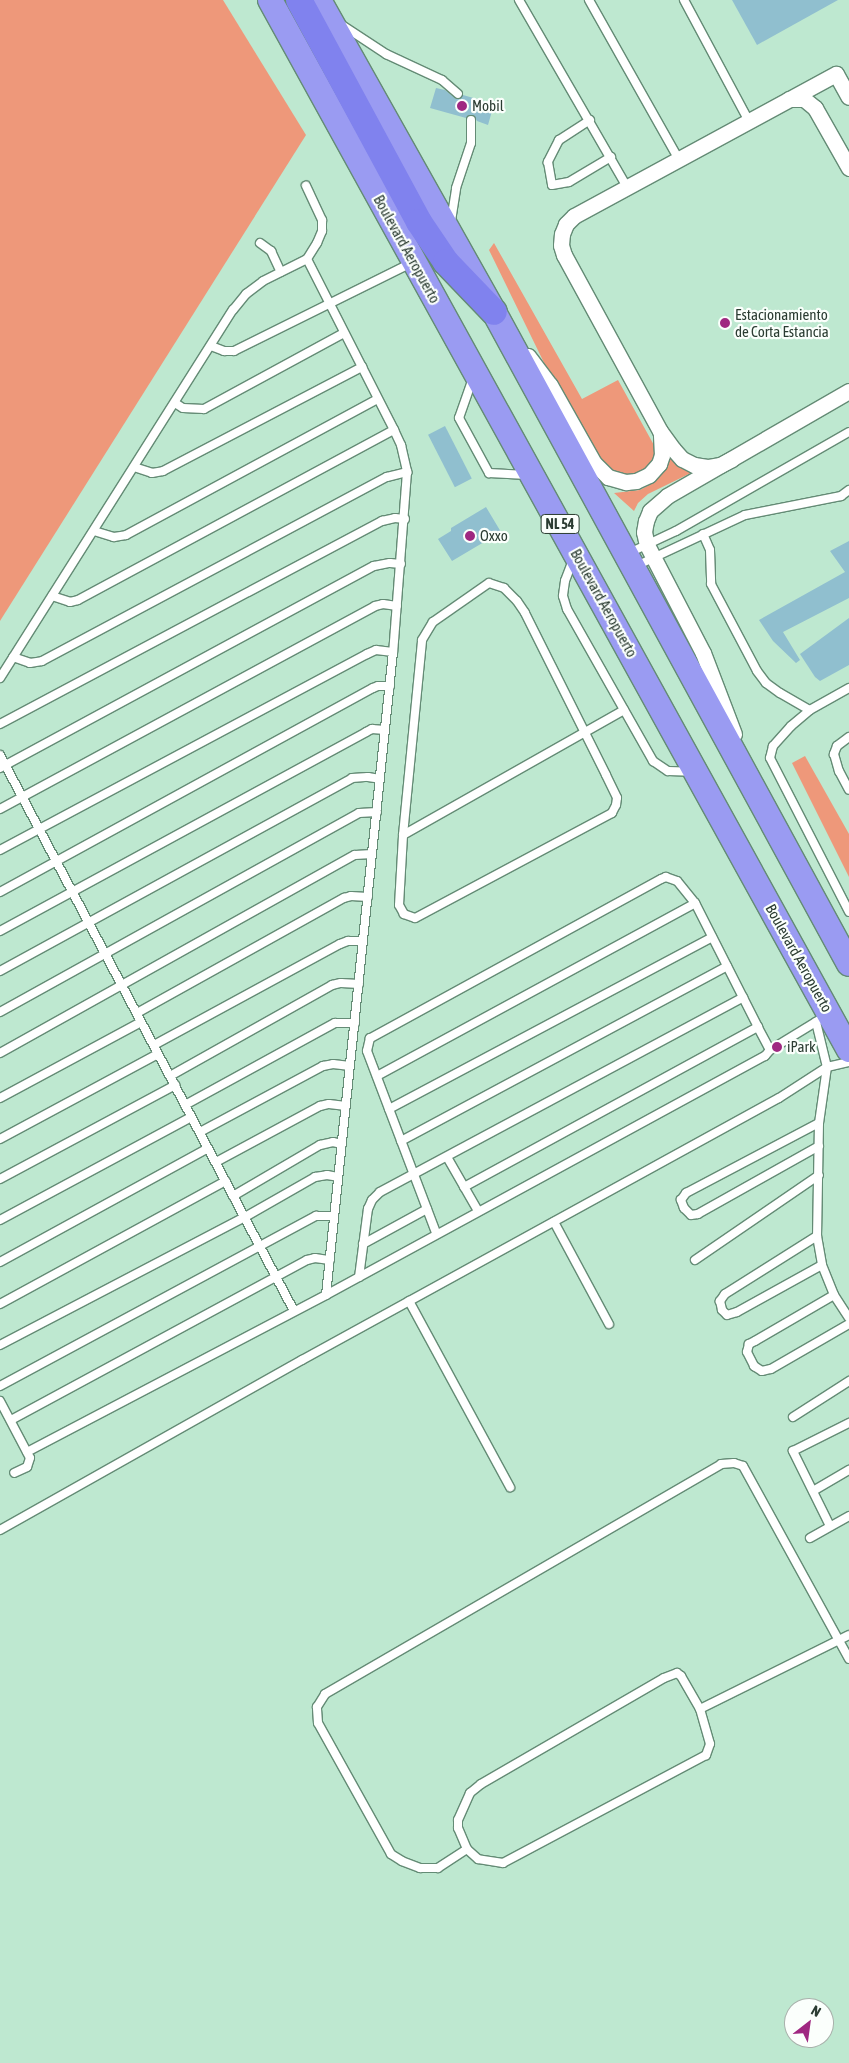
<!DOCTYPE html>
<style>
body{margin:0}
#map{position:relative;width:849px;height:2063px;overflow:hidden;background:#bee8d0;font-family:"Asap Condensed",sans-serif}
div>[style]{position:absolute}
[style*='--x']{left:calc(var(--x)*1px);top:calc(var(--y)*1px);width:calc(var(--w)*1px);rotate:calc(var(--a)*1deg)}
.green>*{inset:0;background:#ee987a}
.building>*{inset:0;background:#90bfcf;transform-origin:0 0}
.roads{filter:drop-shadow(1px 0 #648b75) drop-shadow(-1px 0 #648b75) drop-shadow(0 1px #648b75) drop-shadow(0 -1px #648b75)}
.service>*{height:8px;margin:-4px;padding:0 4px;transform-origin:4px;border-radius:4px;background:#fff}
.minor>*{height:15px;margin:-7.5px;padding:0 7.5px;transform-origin:7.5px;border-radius:7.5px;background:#fff}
.trunk>*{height:24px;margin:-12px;padding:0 12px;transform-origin:12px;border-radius:12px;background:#9a9bf2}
.motorway>*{height:26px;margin:-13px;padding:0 13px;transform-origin:13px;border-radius:13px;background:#8082ee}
.dots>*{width:14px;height:14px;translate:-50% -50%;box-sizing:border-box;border:2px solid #fbfffc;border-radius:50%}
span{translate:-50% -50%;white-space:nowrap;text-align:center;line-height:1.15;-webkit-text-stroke:4.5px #fbfffc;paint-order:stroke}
.shield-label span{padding:1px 4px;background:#fbfffc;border:1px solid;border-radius:4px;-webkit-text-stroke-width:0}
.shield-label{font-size:14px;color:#2b3c32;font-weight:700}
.poi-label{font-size:15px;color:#2b3c32}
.left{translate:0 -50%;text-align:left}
.street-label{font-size:15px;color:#2b3c32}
.north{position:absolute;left:784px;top:1998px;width:50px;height:50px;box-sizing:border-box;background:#fbfffc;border:1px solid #a8b1ab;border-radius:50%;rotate:30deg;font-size:14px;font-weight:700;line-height:20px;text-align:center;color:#2b3c32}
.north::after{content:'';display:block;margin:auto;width:18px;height:22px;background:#9f2881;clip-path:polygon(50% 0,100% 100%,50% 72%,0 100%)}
</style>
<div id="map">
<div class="green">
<i style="clip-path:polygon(0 0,223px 0,306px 135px,0 621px)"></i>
<i style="clip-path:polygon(494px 243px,582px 399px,618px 380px,655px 447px,656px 458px,649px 475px,608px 477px,551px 377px,489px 250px)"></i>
<i style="clip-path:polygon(669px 455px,695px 471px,648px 494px,638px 503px,634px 511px,614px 493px,640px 490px,651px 484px,660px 474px)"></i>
<i style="clip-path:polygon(805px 756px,849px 834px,849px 877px,792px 763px)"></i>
</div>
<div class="building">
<i style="clip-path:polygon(732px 0,838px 0,757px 45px)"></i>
<i style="clip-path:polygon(436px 88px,445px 90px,456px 99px,463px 95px,494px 104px,488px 125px,477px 121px,473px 115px,469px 115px,466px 118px,430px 108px)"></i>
<i style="left:445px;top:426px;width:59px;height:19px;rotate:63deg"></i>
<i style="clip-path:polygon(486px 507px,501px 532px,452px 561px,438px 539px,451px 531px,451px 528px)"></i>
<i style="clip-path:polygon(849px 541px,849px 598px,783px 632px,800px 660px,796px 663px,773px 641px,759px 620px,845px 572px,830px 551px)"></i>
<i style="clip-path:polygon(849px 618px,849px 665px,820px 681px,815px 677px,800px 654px)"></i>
</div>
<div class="roads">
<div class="service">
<i style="--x:519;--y:0;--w:216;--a:60"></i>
<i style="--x:589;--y:0;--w:184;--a:60.6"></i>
<i style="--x:684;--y:0;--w:137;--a:61.8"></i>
<i style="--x:342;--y:25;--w:53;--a:33.4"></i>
<i style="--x:386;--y:54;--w:62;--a:24.9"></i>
<i style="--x:442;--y:80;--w:21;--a:41"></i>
<i style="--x:590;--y:120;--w:37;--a:147"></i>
<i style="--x:559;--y:140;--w:25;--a:117"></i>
<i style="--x:548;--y:162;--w:23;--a:80"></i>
<i style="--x:552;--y:185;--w:17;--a:-10"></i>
<i style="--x:569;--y:182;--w:49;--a:-30.8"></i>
<i style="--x:451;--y:221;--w:33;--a:-81"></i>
<i style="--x:456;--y:188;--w:47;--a:-71.6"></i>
<i style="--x:471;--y:143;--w:23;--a:-90"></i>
<i style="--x:260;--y:243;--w:14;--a:36"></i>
<i style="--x:271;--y:251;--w:23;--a:65"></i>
<i style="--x:307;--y:259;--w:192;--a:63"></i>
<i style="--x:394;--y:430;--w:17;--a:65"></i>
<i style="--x:401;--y:445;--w:28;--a:77"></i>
<i style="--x:407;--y:472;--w:181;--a:94.4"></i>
<i style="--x:393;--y:652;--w:646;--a:95.95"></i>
<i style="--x:211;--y:346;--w:14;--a:21"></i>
<i style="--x:224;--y:351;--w:10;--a:0"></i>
<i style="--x:234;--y:351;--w:200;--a:-26.4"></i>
<i style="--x:473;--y:378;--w:42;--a:109.3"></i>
<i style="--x:459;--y:418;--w:63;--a:61.4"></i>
<i style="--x:489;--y:473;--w:38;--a:3"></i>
<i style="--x:175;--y:403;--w:9;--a:32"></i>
<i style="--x:183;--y:408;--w:21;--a:3"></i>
<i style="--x:204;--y:409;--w:159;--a:-28.5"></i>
<i style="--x:134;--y:467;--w:19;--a:18"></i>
<i style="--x:152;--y:473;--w:11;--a:-10"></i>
<i style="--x:163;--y:471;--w:225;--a:-27.6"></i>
<i style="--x:94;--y:531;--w:21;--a:17"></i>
<i style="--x:114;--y:537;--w:12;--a:-9"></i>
<i style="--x:126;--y:535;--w:286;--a:-28.4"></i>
<i style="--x:703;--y:534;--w:17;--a:66"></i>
<i style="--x:710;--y:550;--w:34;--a:88"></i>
<i style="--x:711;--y:584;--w:98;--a:62.1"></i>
<i style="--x:757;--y:671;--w:15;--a:53"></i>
<i style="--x:766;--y:683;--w:17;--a:36"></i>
<i style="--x:780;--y:693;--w:34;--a:30"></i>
<i style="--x:629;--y:553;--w:52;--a:-25.1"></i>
<i style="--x:676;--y:531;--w:199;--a:-29.8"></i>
<i style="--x:573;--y:560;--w:22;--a:111"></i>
<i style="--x:565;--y:581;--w:15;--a:98"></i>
<i style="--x:563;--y:596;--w:14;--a:73"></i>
<i style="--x:567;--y:609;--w:175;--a:60.5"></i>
<i style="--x:653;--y:761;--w:18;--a:34"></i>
<i style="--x:668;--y:771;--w:24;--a:2"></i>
<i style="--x:636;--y:566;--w:120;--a:-25.1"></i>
<i style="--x:745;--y:515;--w:98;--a:-11.2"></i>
<i style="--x:841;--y:496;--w:10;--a:-37"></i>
<i style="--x:489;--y:583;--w:16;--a:18"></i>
<i style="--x:504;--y:588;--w:18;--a:45"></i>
<i style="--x:517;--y:601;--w:14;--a:56"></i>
<i style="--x:525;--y:613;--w:181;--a:63.4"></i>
<i style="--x:606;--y:775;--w:25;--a:64"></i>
<i style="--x:617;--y:798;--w:7;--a:98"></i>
<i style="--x:616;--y:805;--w:9;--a:117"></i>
<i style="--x:612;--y:813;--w:223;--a:151.9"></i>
<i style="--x:415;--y:918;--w:12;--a:-160"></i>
<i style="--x:404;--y:914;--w:10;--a:-119"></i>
<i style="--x:399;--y:905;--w:70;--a:-86.7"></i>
<i style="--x:403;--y:835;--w:196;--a:-84.4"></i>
<i style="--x:422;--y:640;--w:21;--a:-59"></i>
<i style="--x:433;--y:622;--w:68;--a:-34.9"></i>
<i style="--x:52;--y:596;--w:19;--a:18"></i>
<i style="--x:70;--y:602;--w:8;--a:-14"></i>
<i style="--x:78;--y:600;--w:359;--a:-28.3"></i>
<i style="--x:13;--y:657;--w:18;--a:19"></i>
<i style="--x:30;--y:663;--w:12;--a:-9"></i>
<i style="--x:42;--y:661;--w:391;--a:-28.1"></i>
<i style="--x:387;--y:477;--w:21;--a:-14"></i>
<i style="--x:0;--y:678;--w:436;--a:-57.7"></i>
<i style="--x:233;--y:310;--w:21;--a:-51"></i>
<i style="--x:246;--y:294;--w:21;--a:-37"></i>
<i style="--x:263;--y:281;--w:49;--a:-26.6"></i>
<i style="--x:307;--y:259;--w:19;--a:-58"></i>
<i style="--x:317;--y:243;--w:13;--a:-67"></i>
<i style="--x:322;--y:231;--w:11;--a:-90"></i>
<i style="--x:322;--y:220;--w:38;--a:-115"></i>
<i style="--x:849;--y:688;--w:45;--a:150.6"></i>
<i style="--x:810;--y:710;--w:25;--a:140"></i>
<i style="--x:791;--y:726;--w:27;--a:132"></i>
<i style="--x:773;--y:746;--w:12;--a:104"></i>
<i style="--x:770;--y:758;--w:173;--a:62.8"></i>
<i style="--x:0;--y:724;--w:433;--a:-28"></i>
<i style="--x:382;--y:521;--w:13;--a:-13"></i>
<i style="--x:395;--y:518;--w:10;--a:6"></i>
<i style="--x:849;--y:737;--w:15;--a:143"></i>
<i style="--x:837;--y:746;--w:9;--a:111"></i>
<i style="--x:834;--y:754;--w:18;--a:74"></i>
<i style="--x:839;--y:771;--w:21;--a:62"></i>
<i style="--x:0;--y:755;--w:629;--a:62.13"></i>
<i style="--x:0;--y:768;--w:425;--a:-28.4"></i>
<i style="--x:374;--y:566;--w:16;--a:-11"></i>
<i style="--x:390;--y:563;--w:11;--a:5"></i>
<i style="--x:0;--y:809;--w:426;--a:-28.4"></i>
<i style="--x:375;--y:606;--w:8;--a:-14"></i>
<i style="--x:383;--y:604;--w:14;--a:8"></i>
<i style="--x:403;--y:835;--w:254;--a:-29.5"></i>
<i style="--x:0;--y:850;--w:416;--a:-28.1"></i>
<i style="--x:367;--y:654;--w:10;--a:-24"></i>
<i style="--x:376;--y:650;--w:17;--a:7"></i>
<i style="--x:0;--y:892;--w:425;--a:-28.7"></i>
<i style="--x:373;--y:688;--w:5;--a:-22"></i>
<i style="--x:378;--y:686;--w:12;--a:0"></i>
<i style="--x:0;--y:931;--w:417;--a:-28.5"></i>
<i style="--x:366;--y:732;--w:7;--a:-27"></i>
<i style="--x:372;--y:729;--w:13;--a:4"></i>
<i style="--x:0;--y:971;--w:401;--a:-28.7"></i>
<i style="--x:352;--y:778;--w:16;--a:-4"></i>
<i style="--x:368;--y:777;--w:12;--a:9"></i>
<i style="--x:0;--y:1012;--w:410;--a:-29"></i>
<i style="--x:359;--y:813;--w:18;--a:-3"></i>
<i style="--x:137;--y:1013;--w:237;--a:-29.1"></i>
<i style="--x:344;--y:898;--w:7;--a:-16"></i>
<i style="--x:351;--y:896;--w:17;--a:3"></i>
<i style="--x:816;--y:1022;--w:46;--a:76.3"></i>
<i style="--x:827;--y:1067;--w:57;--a:98.1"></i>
<i style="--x:819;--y:1123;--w:113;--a:91"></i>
<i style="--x:817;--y:1236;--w:29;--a:80"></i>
<i style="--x:822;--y:1265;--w:32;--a:68"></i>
<i style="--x:834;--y:1295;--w:27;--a:57"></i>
<i style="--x:154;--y:1045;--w:212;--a:-28.5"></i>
<i style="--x:340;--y:944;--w:9;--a:-21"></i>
<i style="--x:348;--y:941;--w:15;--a:0"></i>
<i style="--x:770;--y:1050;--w:57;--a:-31.5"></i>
<i style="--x:0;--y:1053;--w:406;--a:-29.2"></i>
<i style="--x:355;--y:855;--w:17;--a:-3"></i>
<i style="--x:170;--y:1076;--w:186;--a:-29.3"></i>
<i style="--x:332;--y:985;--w:9;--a:-13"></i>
<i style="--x:341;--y:983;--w:18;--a:3"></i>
<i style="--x:377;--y:1076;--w:362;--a:-28.5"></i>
<i style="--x:0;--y:1098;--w:160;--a:-28.3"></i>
<i style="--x:185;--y:1105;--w:171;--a:-28.7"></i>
<i style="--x:335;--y:1023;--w:20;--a:0"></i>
<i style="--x:389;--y:1109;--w:366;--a:-28"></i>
<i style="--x:200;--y:1132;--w:140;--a:-28.2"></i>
<i style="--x:323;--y:1066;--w:10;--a:-11"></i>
<i style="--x:333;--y:1064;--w:17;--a:7"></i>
<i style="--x:0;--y:1139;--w:179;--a:-28.3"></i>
<i style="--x:401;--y:1141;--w:370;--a:-28.2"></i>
<i style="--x:819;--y:1146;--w:139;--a:150.7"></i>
<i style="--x:698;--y:1214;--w:7;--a:172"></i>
<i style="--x:691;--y:1215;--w:10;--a:-135"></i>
<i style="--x:684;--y:1208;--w:9;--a:-111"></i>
<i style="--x:681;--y:1200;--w:9;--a:-54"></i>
<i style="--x:686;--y:1193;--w:150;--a:-27.8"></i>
<i style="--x:447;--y:1157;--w:62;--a:60.1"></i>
<i style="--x:216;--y:1162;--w:118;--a:-28.3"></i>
<i style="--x:320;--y:1106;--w:9;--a:-13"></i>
<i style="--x:329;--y:1104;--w:17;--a:7"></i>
<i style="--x:0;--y:1179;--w:199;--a:-28.2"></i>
<i style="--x:464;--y:1187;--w:335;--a:-28.6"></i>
<i style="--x:233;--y:1196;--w:101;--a:-30.4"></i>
<i style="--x:320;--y:1145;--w:13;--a:-13"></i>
<i style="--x:333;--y:1142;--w:9;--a:13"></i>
<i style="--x:0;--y:1220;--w:217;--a:-28.3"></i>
<i style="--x:554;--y:1222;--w:116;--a:61.7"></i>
<i style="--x:817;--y:1236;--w:109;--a:147.8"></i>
<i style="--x:725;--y:1294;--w:9;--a:126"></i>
<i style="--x:720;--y:1301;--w:9;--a:77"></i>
<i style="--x:722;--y:1310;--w:7;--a:45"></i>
<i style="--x:727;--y:1315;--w:10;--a:-17"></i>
<i style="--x:737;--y:1312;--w:97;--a:-28.9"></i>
<i style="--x:363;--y:1244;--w:73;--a:-28.7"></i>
<i style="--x:695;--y:1260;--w:150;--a:-34.4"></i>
<i style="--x:0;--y:1262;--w:237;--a:-28.7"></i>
<i style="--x:359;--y:1277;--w:69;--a:-82.5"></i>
<i style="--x:368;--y:1209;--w:10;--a:-66"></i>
<i style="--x:372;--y:1200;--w:11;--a:-45"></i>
<i style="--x:380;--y:1192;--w:412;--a:-28.2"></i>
<i style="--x:834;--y:1295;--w:91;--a:149.8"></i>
<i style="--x:755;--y:1341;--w:7;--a:153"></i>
<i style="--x:749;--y:1344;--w:8;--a:104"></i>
<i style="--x:747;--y:1352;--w:16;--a:63"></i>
<i style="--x:754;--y:1366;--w:9;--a:32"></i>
<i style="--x:762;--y:1371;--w:9;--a:-13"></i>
<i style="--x:771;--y:1369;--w:90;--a:-30"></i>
<i style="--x:409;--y:1301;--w:212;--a:61.5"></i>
<i style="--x:0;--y:1304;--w:257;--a:-28.6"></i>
<i style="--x:0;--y:1345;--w:276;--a:-27.6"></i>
<i style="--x:245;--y:1217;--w:81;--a:-29.7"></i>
<i style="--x:315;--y:1177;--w:12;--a:-9"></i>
<i style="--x:327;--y:1175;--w:11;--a:10"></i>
<i style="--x:0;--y:1386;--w:359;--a:-28.3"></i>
<i style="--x:316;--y:1216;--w:18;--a:0"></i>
<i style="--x:0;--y:1401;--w:64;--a:62.2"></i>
<i style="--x:30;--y:1458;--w:9;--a:108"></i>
<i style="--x:27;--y:1467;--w:14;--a:155"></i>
<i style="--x:793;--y:1417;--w:67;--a:-32.7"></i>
<i style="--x:11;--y:1420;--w:336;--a:-28.4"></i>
<i style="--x:307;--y:1260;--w:8;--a:-14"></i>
<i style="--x:315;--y:1258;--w:15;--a:8"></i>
<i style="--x:27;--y:1452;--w:338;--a:-27.7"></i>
<i style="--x:326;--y:1295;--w:500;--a:-28.6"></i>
<i style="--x:765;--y:1056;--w:8;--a:-50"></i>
<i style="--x:770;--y:1050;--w:26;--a:-118"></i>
<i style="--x:758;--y:1027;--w:139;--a:-116.9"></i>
<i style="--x:695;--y:903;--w:28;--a:-129"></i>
<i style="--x:677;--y:881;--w:12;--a:-160"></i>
<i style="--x:666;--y:877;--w:5;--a:158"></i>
<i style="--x:661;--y:879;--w:332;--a:151.3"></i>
<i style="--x:370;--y:1038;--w:13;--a:103"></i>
<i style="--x:367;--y:1051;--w:195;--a:69.2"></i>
<i style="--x:813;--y:1491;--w:42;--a:-30.3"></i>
<i style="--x:830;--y:1526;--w:84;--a:-116.3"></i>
<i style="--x:793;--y:1451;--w:63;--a:-26.6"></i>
<i style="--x:0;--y:1530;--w:347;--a:-29.4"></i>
<i style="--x:302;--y:1360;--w:544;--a:-28.78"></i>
<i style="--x:779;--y:1098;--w:57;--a:-32.9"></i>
<i style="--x:827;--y:1067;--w:23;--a:-13"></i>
<i style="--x:810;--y:1538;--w:45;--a:-29.4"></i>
<i style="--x:677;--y:1673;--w:5;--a:37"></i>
<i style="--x:681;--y:1676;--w:38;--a:60"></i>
<i style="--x:700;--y:1709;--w:36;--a:74"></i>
<i style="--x:710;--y:1744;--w:12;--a:110"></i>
<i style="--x:706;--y:1755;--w:230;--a:152"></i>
<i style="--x:503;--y:1863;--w:25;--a:-171"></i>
<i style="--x:478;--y:1859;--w:15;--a:-138"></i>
<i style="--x:467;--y:1849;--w:23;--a:-113"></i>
<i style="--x:458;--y:1828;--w:8;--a:-90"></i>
<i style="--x:458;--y:1820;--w:30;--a:-66"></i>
<i style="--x:470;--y:1793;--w:14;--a:-39"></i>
<i style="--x:481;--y:1784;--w:211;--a:-30.1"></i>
<i style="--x:664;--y:1678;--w:14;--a:-21"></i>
<i style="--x:700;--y:1709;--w:166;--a:-26.4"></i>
<i style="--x:467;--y:1849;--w:35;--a:147"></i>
<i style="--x:438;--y:1868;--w:18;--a:180"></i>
<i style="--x:420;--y:1868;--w:19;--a:-159"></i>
<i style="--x:402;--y:1861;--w:13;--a:-148"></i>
<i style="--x:391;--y:1854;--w:150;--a:-119.1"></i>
<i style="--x:318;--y:1723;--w:16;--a:-94"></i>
<i style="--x:317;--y:1707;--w:15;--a:-58"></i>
<i style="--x:325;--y:1694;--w:458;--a:-30.1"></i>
<i style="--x:721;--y:1464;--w:13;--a:-4"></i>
<i style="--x:734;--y:1463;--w:9;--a:18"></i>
<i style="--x:743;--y:1466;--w:220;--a:61.2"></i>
</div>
<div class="minor">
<i style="--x:789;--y:99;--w:15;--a:0"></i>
<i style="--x:804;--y:99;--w:14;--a:39"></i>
<i style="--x:815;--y:108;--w:69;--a:60.5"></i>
<i style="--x:528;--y:356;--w:36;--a:53"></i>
<i style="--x:550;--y:385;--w:90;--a:60.6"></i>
<i style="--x:594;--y:463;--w:20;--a:45"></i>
<i style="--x:608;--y:477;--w:19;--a:16"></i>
<i style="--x:626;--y:482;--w:10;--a:-6"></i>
<i style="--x:636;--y:481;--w:14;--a:-25"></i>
<i style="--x:649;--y:475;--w:15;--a:-48"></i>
<i style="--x:659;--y:464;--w:9;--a:-72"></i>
<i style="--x:662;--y:455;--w:21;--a:-93"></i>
<i style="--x:732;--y:459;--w:13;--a:153"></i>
<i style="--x:720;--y:465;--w:13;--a:171"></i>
<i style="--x:707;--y:467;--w:13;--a:-171"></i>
<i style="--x:694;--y:465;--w:13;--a:-153"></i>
<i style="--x:682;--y:459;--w:13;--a:-132"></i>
<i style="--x:673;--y:449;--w:22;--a:-126"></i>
<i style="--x:660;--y:431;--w:200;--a:-118.6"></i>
<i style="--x:564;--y:255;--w:10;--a:-107"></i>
<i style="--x:561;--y:245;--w:11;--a:-85"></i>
<i style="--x:562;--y:234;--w:11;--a:-68"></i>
<i style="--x:566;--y:224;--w:11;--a:-45"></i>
<i style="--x:574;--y:216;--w:298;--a:-28.5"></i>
<i style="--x:836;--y:74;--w:26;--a:61"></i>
<i style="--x:734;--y:734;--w:87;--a:-110.9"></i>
<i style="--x:703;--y:653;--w:122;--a:-117.4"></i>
<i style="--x:647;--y:545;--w:13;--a:-103"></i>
<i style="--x:644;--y:532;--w:11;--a:-80"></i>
<i style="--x:646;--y:521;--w:11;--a:-68"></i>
<i style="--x:650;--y:511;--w:23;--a:-41"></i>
<i style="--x:667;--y:496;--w:210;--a:-30"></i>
</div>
<div class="trunk">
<i style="--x:270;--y:0;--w:1199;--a:61.13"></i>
<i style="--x:319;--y:0;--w:358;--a:60.7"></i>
<i style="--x:494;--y:312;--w:742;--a:61.43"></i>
</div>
<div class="motorway">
<i style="--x:299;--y:0;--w:252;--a:61.6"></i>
<i style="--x:419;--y:222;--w:48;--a:56"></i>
<i style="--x:446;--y:262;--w:69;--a:46.2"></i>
</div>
</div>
<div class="dots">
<i style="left:462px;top:106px;background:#9f2881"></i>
<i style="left:725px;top:323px;background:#9f2881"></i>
<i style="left:470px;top:536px;background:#9f2881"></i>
<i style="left:777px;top:1047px;background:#9f2881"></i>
</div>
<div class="shield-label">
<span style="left:560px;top:524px">NL 54</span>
</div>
<div class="poi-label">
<span class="left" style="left:472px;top:106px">Mobil</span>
<span class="left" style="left:735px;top:323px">Estacionamiento<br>de Corta Estancia</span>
<span class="left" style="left:480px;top:536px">Oxxo</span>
<span class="left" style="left:787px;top:1047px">iPark</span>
</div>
<div class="street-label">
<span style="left:407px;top:249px;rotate:61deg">Boulevard Aeropuerto</span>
<span style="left:604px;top:603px;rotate:61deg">Boulevard Aeropuerto</span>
<span style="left:799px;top:958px;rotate:61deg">Boulevard Aeropuerto</span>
</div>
<div class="north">N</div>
</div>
